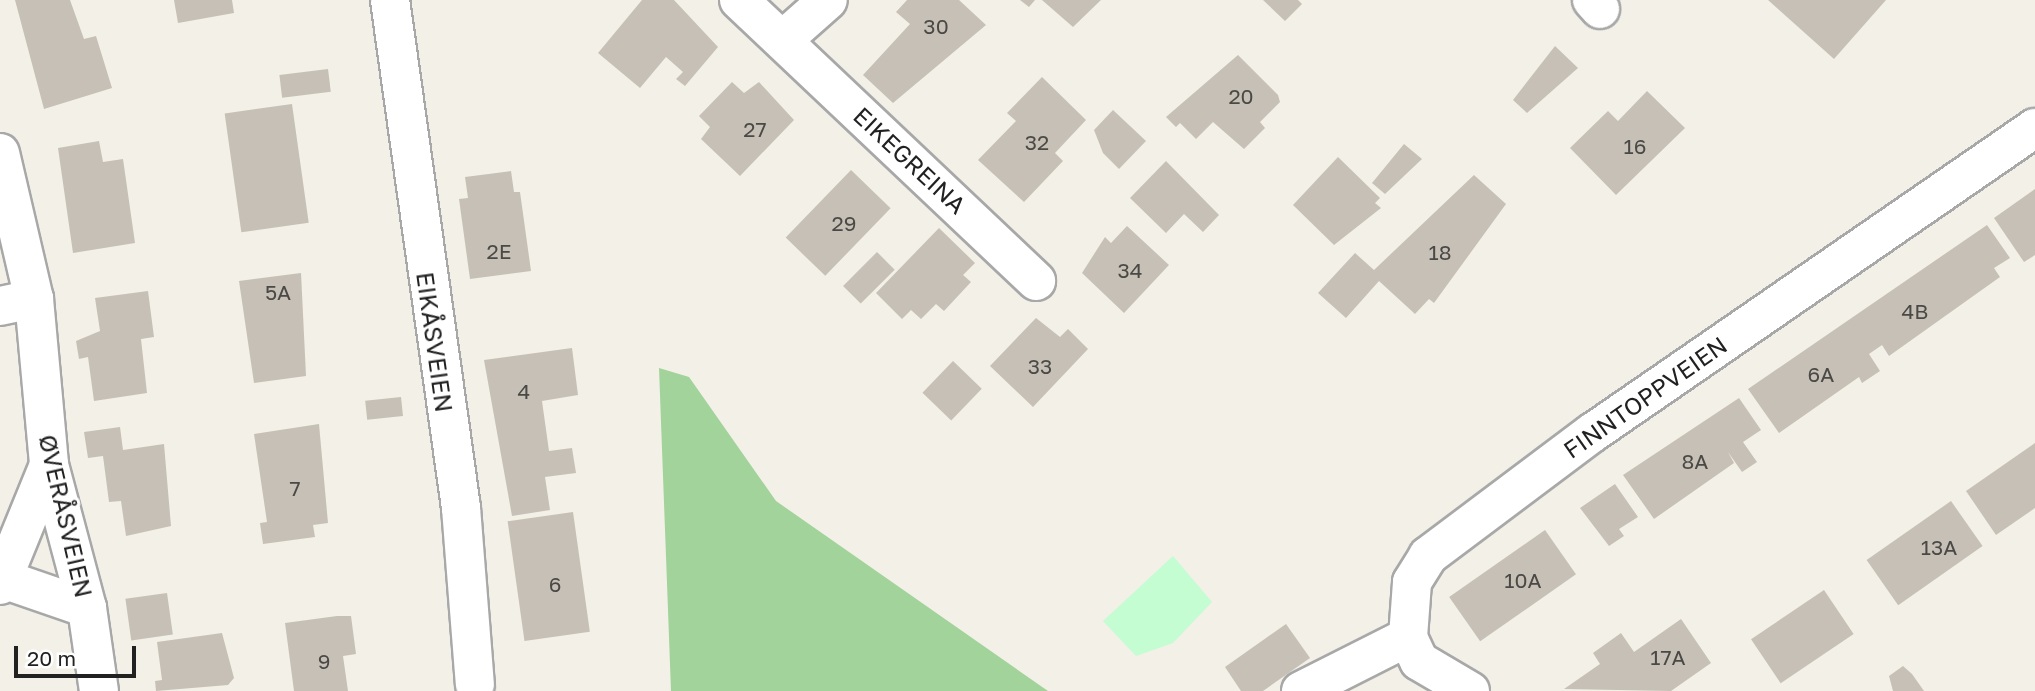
<!DOCTYPE html>
<meta charset="utf-8">
<style>
body{margin:0}
#map{position:relative;width:2035px;height:691px;overflow:hidden;background:#f2f0e7;font-family:"Golos Text",sans-serif}
div>[style]{position:absolute}
[style*='--x']{left:calc(var(--x)*1px);top:calc(var(--y)*1px);width:calc(var(--w)*1px);rotate:calc(var(--a)*1deg)}
.forest>*{inset:0;background:#a1d39a}
.park>*{inset:0;background:#c3fdd1}
.building>*{inset:0;background:#c7c0b6;transform-origin:0 0}
.roads{filter:drop-shadow(2px 0 #a8a8a8) drop-shadow(-2px 0 #a8a8a8) drop-shadow(0 2px #a8a8a8) drop-shadow(0 -2px #a8a8a8)}
.minor>*{height:38px;margin:-19px;padding:0 19px;transform-origin:19px;border-radius:19px;background:#fff}
span{translate:-50% -50%;white-space:nowrap;text-align:center;line-height:1.15;-webkit-text-stroke:6px #fff;paint-order:stroke}
.number-label{font-size:21px;color:#4a4946}
.number-label span{-webkit-text-stroke-width:0}
.street-label{font-size:24px;color:#212121}
.scale{position:absolute;left:14px;top:646px;width:122px;height:32px;box-sizing:border-box;border:4px solid #212121;border-top:0;padding-left:9px;font-size:21px;line-height:24px;white-space:nowrap;color:#212121;-webkit-text-stroke:5px #fff;paint-order:stroke}
</style>
<div id="map">
<div class="forest">
<i style="clip-path:polygon(659px 368px,689px 377px,776px 501px,1048px 691px,671px 691px)"></i>
</div>
<div class="park">
<i style="clip-path:polygon(1173px 556px,1212px 602px,1173px 643px,1136px 656px,1103px 621px)"></i>
</div>
<div class="building">
<i style="clip-path:polygon(15px 0,70px 0,84px 39px,96px 36px,112px 88px,44px 109px)"></i>
<i style="clip-path:polygon(174px 0,232px 0,234px 13px,178px 23px)"></i>
<i style="clip-path:polygon(642px 0,674px 0,718px 47px,685px 86px,676px 79px,683px 72px,666px 57px,640px 88px,598px 53px)"></i>
<i style="clip-path:polygon(907px 0,959px 0,986px 25px,893px 103px,863px 75px,910px 24px,896px 12px)"></i>
<i style="clip-path:polygon(1020px 0,1035px 0,1029px 7px)"></i>
<i style="clip-path:polygon(1042px 0,1101px 0,1073px 27px)"></i>
<i style="clip-path:polygon(1263px 0,1298px 0,1302px 4px,1285px 21px)"></i>
<i style="clip-path:polygon(1768px 0,1886px 0,1834px 59px)"></i>
<i style="clip-path:polygon(1555px 46px,1578px 68px,1527px 113px,1513px 100px)"></i>
<i style="clip-path:polygon(1238px 55px,1278px 95px,1280px 102px,1260px 122px,1265px 128px,1244px 149px,1213px 122px,1196px 139px,1180px 123px,1176px 127px,1166px 117px)"></i>
<i style="left:328px;top:69px;width:23px;height:49px;rotate:83deg"></i>
<i style="clip-path:polygon(1042px 77px,1086px 120px,1055px 153px,1063px 161px,1024px 202px,978px 160px,1016px 121px,1007px 113px)"></i>
<i style="clip-path:polygon(732px 82px,744px 93px,759px 82px,794px 120px,740px 176px,701px 139px,710px 127px,699px 116px)"></i>
<i style="clip-path:polygon(1647px 91px,1685px 128px,1616px 195px,1570px 148px,1608px 111px,1618px 121px)"></i>
<i style="left:292px;top:104px;width:120px;height:68px;rotate:82deg"></i>
<i style="clip-path:polygon(1113px 110px,1146px 141px,1119px 169px,1103px 153px,1094px 130px)"></i>
<i style="clip-path:polygon(99px 141px,103px 162px,123px 159px,135px 243px,73px 253px,58px 148px)"></i>
<i style="clip-path:polygon(1404px 144px,1422px 159px,1385px 194px,1372px 183px)"></i>
<i style="clip-path:polygon(1338px 157px,1380px 198px,1375px 203px,1381px 208px,1334px 245px,1293px 205px)"></i>
<i style="clip-path:polygon(1166px 161px,1219px 215px,1203px 232px,1184px 214px,1166px 233px,1130px 198px)"></i>
<i style="left:851px;top:170px;width:55px;height:94px;rotate:44deg"></i>
<i style="clip-path:polygon(511px 171px,514px 192px,520px 192px,531px 271px,470px 279px,459px 199px,468px 198px,465px 177px)"></i>
<i style="clip-path:polygon(1474px 175px,1506px 204px,1434px 303px,1429px 299px,1415px 314px,1379px 281px,1346px 318px,1318px 293px,1355px 253px,1374px 270px)"></i>
<i style="clip-path:polygon(2035px 189px,2035px 255px,2024px 262px,1994px 218px)"></i>
<i style="clip-path:polygon(1987px 225px,2010px 258px,1994px 268px,2000px 277px,1889px 356px,1882px 345px,1869px 354px,1880px 371px,1862px 383px,1859px 377px,1779px 433px,1748px 389px)"></i>
<i style="clip-path:polygon(1127px 226px,1169px 265px,1124px 313px,1082px 273px,1105px 237px,1111px 243px)"></i>
<i style="clip-path:polygon(939px 228px,975px 263px,963px 275px,971px 282px,944px 311px,936px 304px,921px 319px,911px 310px,902px 319px,876px 293px)"></i>
<i style="left:877px;top:252px;width:25px;height:48px;rotate:45deg"></i>
<i style="clip-path:polygon(301px 273px,306px 376px,254px 383px,239px 281px)"></i>
<i style="clip-path:polygon(148px 291px,154px 337px,141px 339px,147px 393px,94px 401px,88px 357px,79px 359px,76px 341px,100px 331px,95px 298px)"></i>
<i style="clip-path:polygon(1036px 318px,1060px 337px,1068px 329px,1088px 349px,1033px 407px,990px 366px)"></i>
<i style="clip-path:polygon(572px 348px,578px 395px,542px 401px,549px 451px,572px 448px,576px 473px,545px 477px,550px 510px,512px 516px,484px 360px)"></i>
<i style="left:953px;top:361px;width:40px;height:44px;rotate:44deg"></i>
<i style="left:401px;top:397px;width:19px;height:36px;rotate:84deg"></i>
<i style="clip-path:polygon(1739px 398px,1761px 430px,1743px 442px,1757px 462px,1742px 472px,1728px 452px,1734px 463px,1654px 519px,1623px 475px)"></i>
<i style="clip-path:polygon(319px 424px,328px 523px,313px 525px,315px 537px,263px 544px,260px 523px,267px 522px,254px 434px)"></i>
<i style="clip-path:polygon(120px 427px,123px 450px,164px 444px,171px 526px,126px 536px,121px 501px,109px 502px,103px 456px,88px 458px,84px 432px)"></i>
<i style="clip-path:polygon(2035px 443px,2035px 508px,1996px 535px,1966px 491px)"></i>
<i style="clip-path:polygon(1615px 484px,1638px 517px,1619px 529px,1624px 536px,1609px 546px,1580px 508px)"></i>
<i style="left:1951px;top:501px;width:55px;height:103px;rotate:55deg"></i>
<i style="left:573px;top:512px;width:121px;height:66px;rotate:82deg"></i>
<i style="left:1545px;top:530px;width:54px;height:117px;rotate:55deg"></i>
<i style="left:1824px;top:590px;width:53px;height:88px;rotate:56deg"></i>
<i style="left:167px;top:593px;width:42px;height:42px;rotate:82deg"></i>
<i style="clip-path:polygon(337px 616px,351px 616px,356px 654px,343px 656px,348px 691px,294px 691px,285px 623px)"></i>
<i style="clip-path:polygon(1681px 619px,1711px 663px,1671px 691px,1564px 689px,1600px 664px,1593px 653px,1621px 633px,1634px 652px)"></i>
<i style="clip-path:polygon(1286px 624px,1310px 658px,1263px 691px,1241px 691px,1225px 667px)"></i>
<i style="clip-path:polygon(222px 633px,234px 678px,228px 685px,156px 691px,155px 681px,162px 680px,157px 642px)"></i>
<i style="clip-path:polygon(1903px 666px,1912px 674px,1924px 691px,1893px 691px,1889px 676px)"></i>
</div>
<div class="roads">
<div class="minor">
<i style="--x:390;--y:0;--w:513;--a:82.04"></i>
<i style="--x:461;--y:508;--w:177;--a:85.5"></i>
<i style="--x:739;--y:0;--w:409;--a:43.4"></i>
<i style="--x:1592;--y:0;--w:12;--a:48"></i>
<i style="--x:785;--y:38;--w:57;--a:-41.5"></i>
<i style="--x:0;--y:153;--w:150;--a:76.9"></i>
<i style="--x:34;--y:299;--w:167;--a:84.8"></i>
<i style="--x:49;--y:465;--w:148;--a:75.1"></i>
<i style="--x:87;--y:608;--w:84;--a:81.8"></i>
<i style="--x:0;--y:306;--w:35;--a:-12"></i>
<i style="--x:3;--y:579;--w:89;--a:19"></i>
<i style="--x:0;--y:585;--w:130;--a:-67.8"></i>
<i style="--x:1301;--y:691;--w:120;--a:-26.8"></i>
<i style="--x:1470;--y:691;--w:59;--a:-149.5"></i>
<i style="--x:1419;--y:661;--w:26;--a:-115"></i>
<i style="--x:1408;--y:637;--w:55;--a:-85.8"></i>
<i style="--x:1412;--y:582;--w:31;--a:-58"></i>
<i style="--x:1428;--y:556;--w:205;--a:-36.9"></i>
<i style="--x:1592;--y:433;--w:538;--a:-34.55"></i>
</div>
</div>
<div class="number-label">
<span style="left:936px;top:26px">30</span>
<span style="left:1241px;top:96px">20</span>
<span style="left:755px;top:129px">27</span>
<span style="left:1037px;top:142px">32</span>
<span style="left:1635px;top:146px">16</span>
<span style="left:844px;top:223px">29</span>
<span style="left:499px;top:251px">2E</span>
<span style="left:1440px;top:252px">18</span>
<span style="left:1130px;top:270px">34</span>
<span style="left:278px;top:292px">5A</span>
<span style="left:1915px;top:311px">4B</span>
<span style="left:1040px;top:366px">33</span>
<span style="left:1821px;top:374px">6A</span>
<span style="left:524px;top:391px">4</span>
<span style="left:1695px;top:461px">8A</span>
<span style="left:295px;top:488px">7</span>
<span style="left:1939px;top:547px">13A</span>
<span style="left:1523px;top:580px">10A</span>
<span style="left:555px;top:584px">6</span>
<span style="left:1668px;top:657px">17A</span>
<span style="left:324px;top:661px">9</span>
</div>
<div class="street-label">
<span style="left:910px;top:160px;rotate:43deg">EIKEGREINA</span>
<span style="left:435px;top:342px;rotate:82deg">EIKÅSVEIEN</span>
<span style="left:1645px;top:397px;rotate:-35deg">FINNTOPPVEIEN</span>
<span style="left:66px;top:516px;rotate:77deg">ØVERÅSVEIEN</span>
</div>
<div class="scale">20 m</div>
</div>
